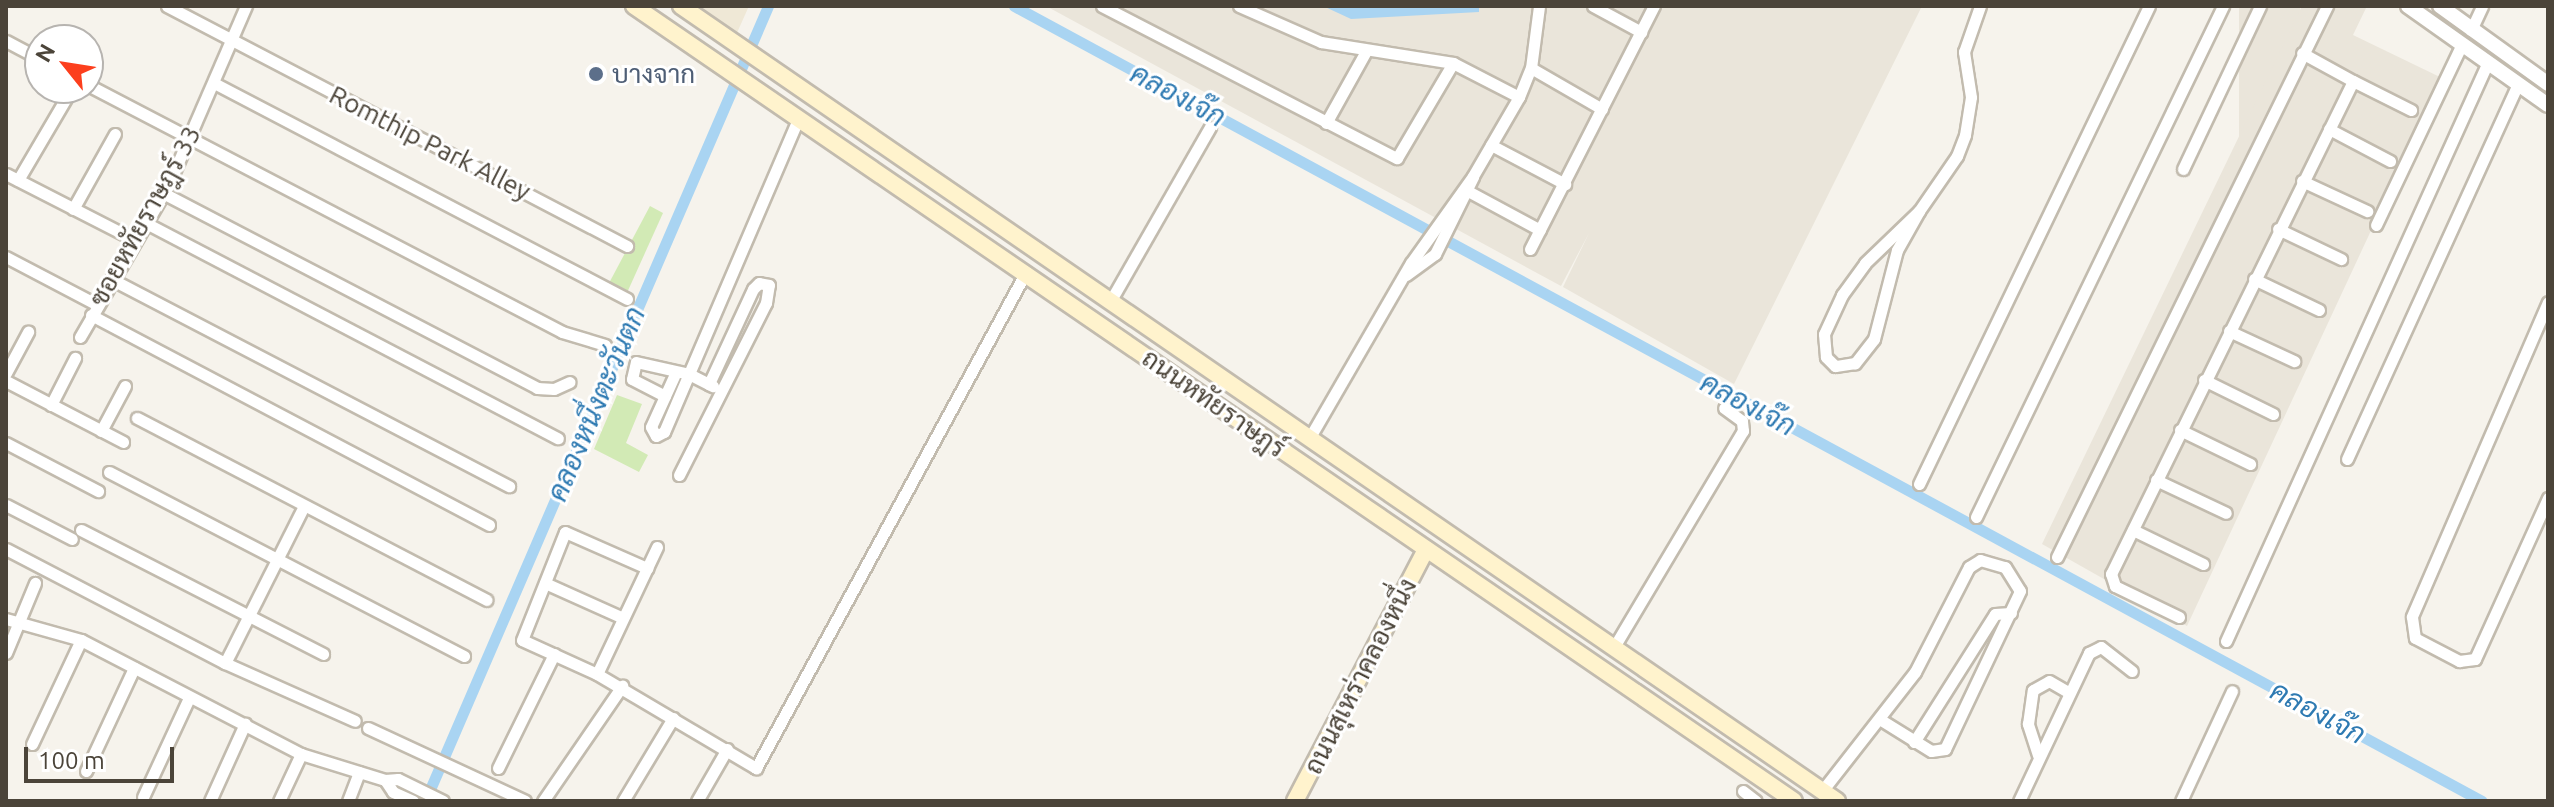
<!DOCTYPE html>
<meta charset="utf-8">
<style>
body{margin:0}
#map{position:relative;width:2554px;height:807px;overflow:hidden;background:#f6f3ec;font-family:Ubuntu,Sarabun,sans-serif}
div>[style]{position:absolute}
[style*='--x']{left:calc(var(--x)*1px);top:calc(var(--y)*1px);width:calc(var(--w)*1px);rotate:calc(var(--a)*1deg)}
.residential>*{inset:0;background:#eae5da;transform-origin:0 0}
.education>*{inset:0;background:#efe8d6}
.green>*{inset:0;background:#d2eab5}
.water>*{inset:0;background:#a9d4f2}
.canal>*{height:11px;margin:-5.5px;padding:0 5.5px;transform-origin:5.5px;border-radius:5.5px;background:#a9d4f2}
.roads{filter:drop-shadow(2px 0 #c2bbae) drop-shadow(-2px 0 #c2bbae) drop-shadow(0 2px #c2bbae) drop-shadow(0 -2px #c2bbae)}
.minor>*{height:11px;margin:-5.5px;padding:0 5.5px;transform-origin:5.5px;border-radius:5.5px;background:#fff}
.tertiary>*{height:14px;margin:-7px;padding:0 7px;transform-origin:7px;border-radius:7px;background:#fff}
.secondary>*{height:16px;margin:-8px;padding:0 8px;transform-origin:8px;border-radius:8px;background:#fff3cd}
.dots>*{width:22px;height:22px;translate:-50% -50%;box-sizing:border-box;border:4px solid #fff;border-radius:50%}
span{translate:-50% -50%;white-space:nowrap;text-align:center;line-height:1.15;-webkit-text-stroke:6px #fff;paint-order:stroke}
.service-label{font-size:26px;color:#4e5e75}
.left{translate:0 -50%;text-align:left}
.street-label{font-size:26px;color:#4b4439}
.water-label{font-size:28px;color:#2e7ab2;font-style:italic}
.frame{position:absolute;inset:0;border:8px solid #4b4439;pointer-events:none}
.north{position:absolute;left:24px;top:24px;width:80px;height:80px;box-sizing:border-box;background:#fff;border:2px solid #b7b4b0;border-radius:50%;rotate:300deg;font-size:22px;font-weight:700;line-height:32px;text-align:center;color:#4b4439}
.north::after{content:'';display:block;margin:auto;width:28px;height:36px;background:#fc3f1d;clip-path:polygon(50% 0,100% 100%,50% 72%,0 100%)}
.scale{position:absolute;left:24px;top:747px;width:150px;height:36px;box-sizing:border-box;border:4px solid #4b4439;border-top:0;padding-left:10px;font-size:24px;line-height:28px;white-space:nowrap;color:#4b4439;-webkit-text-stroke:6px #fff;paint-order:stroke}
</style>
<div id="map">
<div class="residential">
<i style="clip-path:polygon(1046px 6px,1922px 6px,1734px 384px,1563px 287px,1589px 233px,1561px 286px)"></i>
<i style="left:2239px;top:6px;width:61px;height:187px"></i>
<i style="clip-path:polygon(2302px 6px,2367px 6px,2353px 35px,2442px 78px,2187px 626px,2042px 544px)"></i>
</div>
<div class="education">
<i style="clip-path:polygon(695px 6px,749px 6px,736px 35px)"></i>
</div>
<div class="green">
<i style="clip-path:polygon(650px 206px,663px 213px,626px 295px,608px 285px)"></i>
<i style="clip-path:polygon(617px 395px,642px 404px,626px 443px,648px 455px,639px 472px,594px 449px)"></i>
</div>
<div class="water">
<i style="clip-path:polygon(1323px 6px,1479px 6px,1479px 12px,1351px 19px)"></i>
</div>
<div class="canal">
<i style="--x:1014;--y:6;--w:1669;--a:28.44"></i>
<i style="--x:425;--y:801;--w:866;--a:-66.66"></i>
</div>
<div class="roads">
<div class="minor">
<i style="--x:167;--y:6;--w:519;--a:27.55"></i>
<i style="--x:1102;--y:6;--w:332;--a:27.3"></i>
<i style="--x:1397;--y:158;--w:110;--a:-59.5"></i>
<i style="--x:1239;--y:6;--w:90;--a:23.7"></i>
<i style="--x:1321;--y:42;--w:134;--a:9"></i>
<i style="--x:1453;--y:63;--w:74;--a:27.3"></i>
<i style="--x:1593;--y:6;--w:55;--a:28.4"></i>
<i style="--x:2471;--y:30;--w:26;--a:-65"></i>
<i style="--x:6;--y:41;--w:38;--a:28"></i>
<i style="--x:1531;--y:68;--w:82;--a:30"></i>
<i style="--x:2353;--y:81;--w:65;--a:26.6"></i>
<i style="--x:214;--y:83;--w:466;--a:27.6"></i>
<i style="--x:88;--y:85;--w:534;--a:27.52"></i>
<i style="--x:562;--y:332;--w:45;--a:16.8"></i>
<i style="--x:1326;--y:123;--w:82;--a:-60.9"></i>
<i style="--x:2329;--y:129;--w:69;--a:27.7"></i>
<i style="--x:1491;--y:145;--w:84;--a:27.8"></i>
<i style="--x:2183;--y:169;--w:180;--a:-64.7"></i>
<i style="--x:6;--y:174;--w:143;--a:27.1"></i>
<i style="--x:18;--y:180;--w:107;--a:-59.6"></i>
<i style="--x:2302;--y:181;--w:72;--a:24.8"></i>
<i style="--x:1466;--y:190;--w:84;--a:28.4"></i>
<i style="--x:163;--y:193;--w:422;--a:27.5"></i>
<i style="--x:537;--y:388;--w:17;--a:3"></i>
<i style="--x:554;--y:389;--w:17;--a:-24"></i>
<i style="--x:73;--y:209;--w:86;--a:-60.8"></i>
<i style="--x:1919;--y:211;--w:45;--a:119.4"></i>
<i style="--x:1897;--y:250;--w:92;--a:104.5"></i>
<i style="--x:1874;--y:339;--w:31;--a:128"></i>
<i style="--x:1855;--y:363;--w:20;--a:171"></i>
<i style="--x:1835;--y:366;--w:13;--a:-135"></i>
<i style="--x:1826;--y:357;--w:23;--a:-95"></i>
<i style="--x:1824;--y:334;--w:43;--a:-65.2"></i>
<i style="--x:1842;--y:295;--w:39;--a:-54"></i>
<i style="--x:1865;--y:263;--w:75;--a:-43.9"></i>
<i style="--x:1919;--y:211;--w:67;--a:-55.4"></i>
<i style="--x:1957;--y:156;--w:22;--a:-69"></i>
<i style="--x:1965;--y:135;--w:38;--a:-81"></i>
<i style="--x:1971;--y:97;--w:46;--a:-98.8"></i>
<i style="--x:1964;--y:52;--w:49;--a:-70.8"></i>
<i style="--x:144;--y:222;--w:467;--a:27.6"></i>
<i style="--x:2376;--y:225;--w:200;--a:-64.6"></i>
<i style="--x:2278;--y:229;--w:70;--a:25.5"></i>
<i style="--x:1530;--y:249;--w:273;--a:-63"></i>
<i style="--x:6;--y:257;--w:102;--a:27.6"></i>
<i style="--x:1406;--y:275;--w:36;--a:-36"></i>
<i style="--x:1435;--y:254;--w:86;--a:-63.7"></i>
<i style="--x:111;--y:279;--w:449;--a:27.5"></i>
<i style="--x:2254;--y:279;--w:72;--a:25.5"></i>
<i style="--x:1111;--y:300;--w:199;--a:-60.2"></i>
<i style="--x:2548;--y:302;--w:343;--a:113.4"></i>
<i style="--x:2412;--y:617;--w:21;--a:82"></i>
<i style="--x:2415;--y:638;--w:50;--a:27.6"></i>
<i style="--x:2459;--y:661;--w:16;--a:-7"></i>
<i style="--x:2475;--y:659;--w:177;--a:-65.6"></i>
<i style="--x:91;--y:315;--w:450;--a:27.8"></i>
<i style="--x:2229;--y:331;--w:72;--a:24.8"></i>
<i style="--x:80;--y:337;--w:175;--a:-59.8"></i>
<i style="--x:168;--y:186;--w:196;--a:-66.6"></i>
<i style="--x:6;--y:373;--w:47;--a:-61.8"></i>
<i style="--x:675;--y:374;--w:58;--a:114.4"></i>
<i style="--x:651;--y:427;--w:10;--a:61"></i>
<i style="--x:656;--y:436;--w:9;--a:-27"></i>
<i style="--x:664;--y:432;--w:340;--a:-66.8"></i>
<i style="--x:2204;--y:380;--w:77;--a:26.2"></i>
<i style="--x:6;--y:381;--w:132;--a:27.5"></i>
<i style="--x:665;--y:396;--w:37;--a:-153"></i>
<i style="--x:632;--y:379;--w:17;--a:-77"></i>
<i style="--x:636;--y:362;--w:54;--a:12.8"></i>
<i style="--x:689;--y:374;--w:27;--a:27"></i>
<i style="--x:51;--y:405;--w:53;--a:-62.9"></i>
<i style="--x:137;--y:418;--w:394;--a:27.5"></i>
<i style="--x:2180;--y:430;--w:78;--a:25.9"></i>
<i style="--x:101;--y:431;--w:51;--a:-61.9"></i>
<i style="--x:1310;--y:437;--w:201;--a:-59.9"></i>
<i style="--x:1411;--y:263;--w:107;--a:-54.5"></i>
<i style="--x:1473;--y:176;--w:91;--a:-59.8"></i>
<i style="--x:1519;--y:97;--w:31;--a:-68"></i>
<i style="--x:1531;--y:68;--w:63;--a:-82.6"></i>
<i style="--x:6;--y:443;--w:104;--a:27.6"></i>
<i style="--x:2347;--y:459;--w:413;--a:-65.5"></i>
<i style="--x:109;--y:472;--w:400;--a:27.4"></i>
<i style="--x:679;--y:475;--w:193;--a:-63.2"></i>
<i style="--x:766;--y:303;--w:18;--a:-81"></i>
<i style="--x:769;--y:285;--w:10;--a:-169"></i>
<i style="--x:759;--y:283;--w:8;--a:135"></i>
<i style="--x:753;--y:289;--w:105;--a:114.9"></i>
<i style="--x:2156;--y:480;--w:77;--a:25.2"></i>
<i style="--x:1919;--y:484;--w:530;--a:-64.3"></i>
<i style="--x:6;--y:505;--w:74;--a:27.3"></i>
<i style="--x:1976;--y:517;--w:568;--a:-64.2"></i>
<i style="--x:81;--y:530;--w:272;--a:27.1"></i>
<i style="--x:2133;--y:530;--w:78;--a:25.9"></i>
<i style="--x:657;--y:547;--w:140;--a:115.3"></i>
<i style="--x:597;--y:674;--w:185;--a:30.6"></i>
<i style="--x:756;--y:768;--w:565;--a:-61.44"></i>
<i style="--x:6;--y:549;--w:247;--a:27.5"></i>
<i style="--x:225;--y:663;--w:142;--a:24"></i>
<i style="--x:2057;--y:557;--w:614;--a:-63.89"></i>
<i style="--x:545;--y:583;--w:85;--a:24.2"></i>
<i style="--x:2179;--y:617;--w:71;--a:-154.2"></i>
<i style="--x:2115;--y:586;--w:13;--a:-108"></i>
<i style="--x:2111;--y:574;--w:549;--a:-63.85"></i>
<i style="--x:2353;--y:81;--w:58;--a:-151.2"></i>
<i style="--x:6;--y:619;--w:78;--a:15.6"></i>
<i style="--x:81;--y:640;--w:248;--a:27.4"></i>
<i style="--x:301;--y:754;--w:88;--a:17.2"></i>
<i style="--x:385;--y:780;--w:13;--a:-4"></i>
<i style="--x:398;--y:779;--w:50;--a:26.1"></i>
<i style="--x:2226;--y:641;--w:636;--a:-65.65"></i>
<i style="--x:1614;--y:647;--w:252;--a:-59.2"></i>
<i style="--x:1743;--y:431;--w:10;--a:-96"></i>
<i style="--x:1742;--y:421;--w:22;--a:-144"></i>
<i style="--x:6;--y:653;--w:76;--a:-67.5"></i>
<i style="--x:225;--y:663;--w:176;--a:-63.3"></i>
<i style="--x:597;--y:674;--w:82;--a:-155.6"></i>
<i style="--x:522;--y:640;--w:116;--a:-68.3"></i>
<i style="--x:565;--y:532;--w:90;--a:23.7"></i>
<i style="--x:368;--y:728;--w:173;--a:24.9"></i>
<i style="--x:1914;--y:742;--w:151;--a:-57.7"></i>
<i style="--x:1995;--y:614;--w:16;--a:-4"></i>
<i style="--x:32;--y:744;--w:115;--a:-64.8"></i>
<i style="--x:2038;--y:755;--w:33;--a:-108"></i>
<i style="--x:2028;--y:724;--w:34;--a:-82"></i>
<i style="--x:2033;--y:690;--w:18;--a:-29"></i>
<i style="--x:2049;--y:681;--w:22;--a:30"></i>
<i style="--x:498;--y:768;--w:127;--a:-63.8"></i>
<i style="--x:86;--y:771;--w:114;--a:-65"></i>
<i style="--x:385;--y:780;--w:14;--a:56"></i>
<i style="--x:393;--y:792;--w:22;--a:24"></i>
<i style="--x:1743;--y:791;--w:16;--a:38"></i>
<i style="--x:1822;--y:791;--w:151;--a:-52"></i>
<i style="--x:1915;--y:672;--w:118;--a:-62.8"></i>
<i style="--x:1969;--y:567;--w:13;--a:-32"></i>
<i style="--x:1980;--y:560;--w:26;--a:16"></i>
<i style="--x:2005;--y:567;--w:28;--a:58"></i>
<i style="--x:2020;--y:591;--w:175;--a:115.4"></i>
<i style="--x:1945;--y:749;--w:14;--a:172"></i>
<i style="--x:1931;--y:751;--w:59;--a:-148.2"></i>
<i style="--x:143;--y:797;--w:109;--a:-65.1"></i>
<i style="--x:210;--y:801;--w:85;--a:-65.6"></i>
<i style="--x:279;--y:801;--w:52;--a:-64.9"></i>
<i style="--x:348;--y:801;--w:31;--a:-69"></i>
<i style="--x:543;--y:801;--w:140;--a:-55.5"></i>
<i style="--x:623;--y:801;--w:97;--a:-58.9"></i>
<i style="--x:697;--y:801;--w:60;--a:-60"></i>
<i style="--x:2019;--y:801;--w:164;--a:-64.7"></i>
<i style="--x:2089;--y:653;--w:13;--a:-27"></i>
<i style="--x:2101;--y:647;--w:39;--a:38"></i>
<i style="--x:2181;--y:801;--w:121;--a:-65.1"></i>
</div>
<div class="tertiary">
<i style="--x:2408;--y:6;--w:171;--a:35.3"></i>
<i style="--x:2440;--y:6;--w:133;--a:35.8"></i>
</div>
<div class="secondary">
<i style="--x:634;--y:6;--w:1406;--a:34.42"></i>
<i style="--x:681;--y:6;--w:1403;--a:34.52"></i>
<i style="--x:1295;--y:801;--w:282;--a:-62.5"></i>
</div>
</div>
<div class="dots">
<i style="left:596px;top:74px;background:#5c6f8a"></i>
</div>
<div class="service-label">
<span class="left" style="left:612px;top:74px">บางจาก</span>
</div>
<div class="street-label">
<span style="left:430px;top:143px;rotate:27deg">Romthip Park Alley</span>
<span style="left:145px;top:216px;rotate:-61deg">ซอยหทัยราษฎร์ 33</span>
<span style="left:1214px;top:403px;rotate:35deg">ถนนหทัยราษฎร์</span>
<span style="left:1360px;top:676px;rotate:-63deg">ถนนสุเหร่าคลองหนึ่ง</span>
</div>
<div class="water-label">
<span style="left:1178px;top:95px;rotate:28deg">คลองเจ๊ก</span>
<span style="left:596px;top:404px;rotate:-67deg">คลองหนึ่งตะวันตก</span>
<span style="left:1748px;top:404px;rotate:28deg">คลองเจ๊ก</span>
<span style="left:2318px;top:712px;rotate:28deg">คลองเจ๊ก</span>
</div>
<div class="frame"></div>
<div class="north">N</div>
<div class="scale">100 m</div>
</div>
